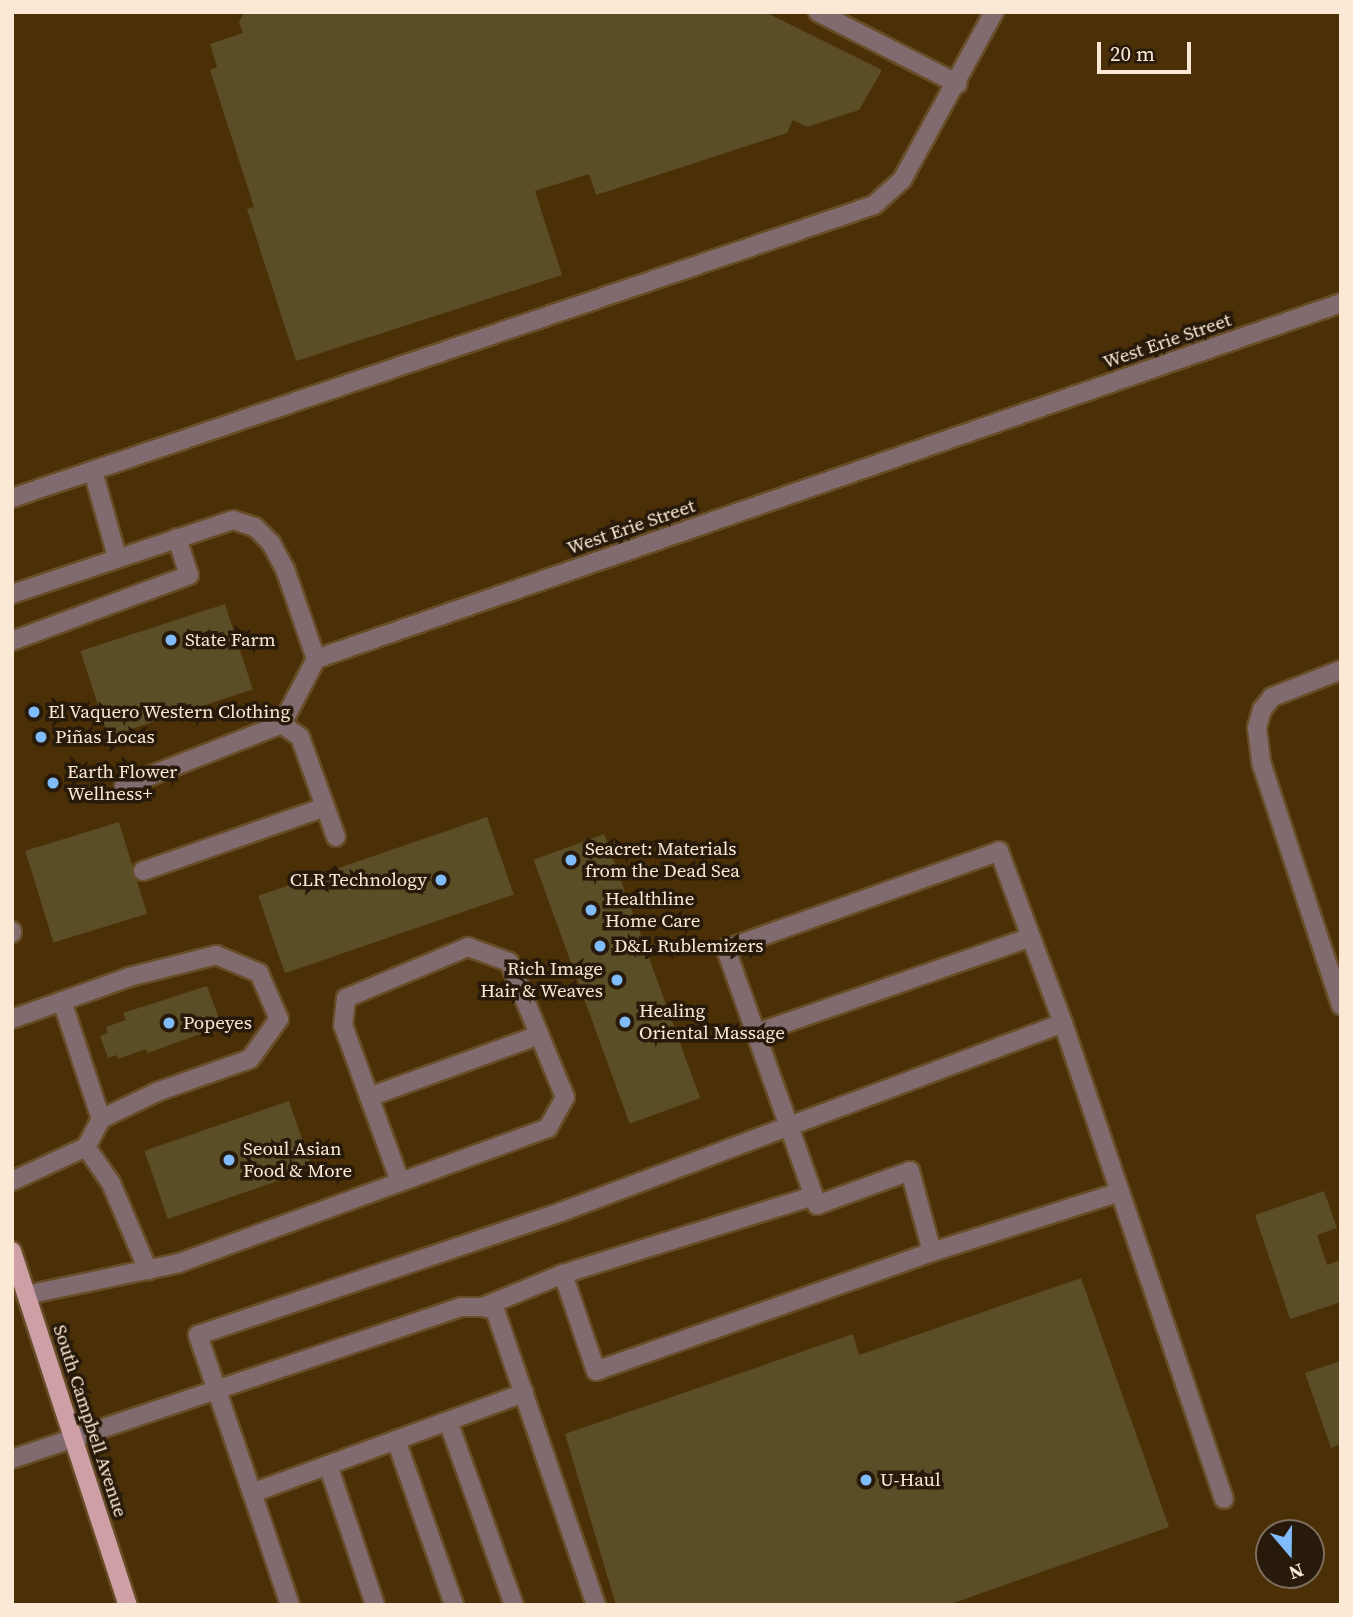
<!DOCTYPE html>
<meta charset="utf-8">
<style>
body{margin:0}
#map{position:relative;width:1353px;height:1617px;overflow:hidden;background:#4b2f07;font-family:"Source Serif 4",serif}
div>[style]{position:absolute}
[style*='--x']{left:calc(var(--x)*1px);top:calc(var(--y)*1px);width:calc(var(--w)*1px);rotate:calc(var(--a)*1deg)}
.building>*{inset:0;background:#5b4d26;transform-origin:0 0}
.roads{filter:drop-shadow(2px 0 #674d28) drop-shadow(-2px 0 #674d28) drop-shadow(0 2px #674d28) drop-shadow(0 -2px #674d28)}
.lane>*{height:18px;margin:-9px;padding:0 9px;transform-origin:9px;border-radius:9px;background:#826b6e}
.street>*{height:18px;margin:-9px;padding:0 9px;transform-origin:9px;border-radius:9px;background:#826b6e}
.primary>*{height:18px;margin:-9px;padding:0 9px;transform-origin:9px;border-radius:9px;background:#ce9fa4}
.dots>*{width:19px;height:19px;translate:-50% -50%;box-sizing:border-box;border:4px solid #271a0b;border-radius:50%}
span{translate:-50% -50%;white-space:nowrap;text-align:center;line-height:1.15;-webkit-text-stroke:7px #271a0b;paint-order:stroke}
.street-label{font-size:19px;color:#fbe9d5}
.poi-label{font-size:19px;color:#fbe9d5}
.left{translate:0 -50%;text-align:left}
.right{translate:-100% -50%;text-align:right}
.frame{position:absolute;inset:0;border:14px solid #fbe9d5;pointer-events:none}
.north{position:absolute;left:1255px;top:1519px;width:70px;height:70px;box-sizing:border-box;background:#271a0b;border:2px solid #7c6d5c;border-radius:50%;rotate:160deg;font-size:19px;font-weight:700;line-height:28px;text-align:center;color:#fbe9d5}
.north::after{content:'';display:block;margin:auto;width:24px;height:32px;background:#81bcfa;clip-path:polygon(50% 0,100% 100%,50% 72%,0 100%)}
.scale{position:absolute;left:1097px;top:42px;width:94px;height:32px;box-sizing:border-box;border:4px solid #fbe9d5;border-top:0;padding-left:9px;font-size:21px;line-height:24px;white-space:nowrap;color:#fbe9d5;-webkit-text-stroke:5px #271a0b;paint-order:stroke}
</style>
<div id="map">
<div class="building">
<i style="clip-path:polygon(244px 12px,765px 12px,882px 70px,859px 110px,807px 127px,793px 120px,787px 133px,596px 195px,589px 174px,535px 191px,562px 275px,296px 361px,247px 209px,254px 207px,210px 70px,217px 67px,210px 44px,243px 33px,239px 22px)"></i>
<i style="left:225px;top:604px;width:90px;height:152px;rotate:72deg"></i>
<i style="left:487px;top:817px;width:82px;height:242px;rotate:71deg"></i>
<i style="left:119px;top:822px;width:96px;height:98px;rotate:73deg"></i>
<i style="left:604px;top:834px;width:281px;height:75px;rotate:70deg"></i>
<i style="clip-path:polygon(207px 986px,222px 1026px,148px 1053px,146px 1049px,118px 1059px,116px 1055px,108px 1058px,100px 1036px,108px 1033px,106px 1027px,126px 1020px,123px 1013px)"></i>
<i style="left:289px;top:1101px;width:72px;height:153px;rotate:71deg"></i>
<i style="clip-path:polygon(1324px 1191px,1337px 1228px,1317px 1235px,1327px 1265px,1341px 1260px,1341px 1302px,1290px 1319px,1255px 1215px)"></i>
<i style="clip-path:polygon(1081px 1278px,1169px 1527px,948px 1605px,616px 1605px,565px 1434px,853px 1334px,859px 1355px)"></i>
<i style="clip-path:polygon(1340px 1361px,1341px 1444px,1331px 1448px,1305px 1373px)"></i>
</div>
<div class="roads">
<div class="lane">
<i style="--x:818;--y:12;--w:157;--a:27.2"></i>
<i style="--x:93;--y:471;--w:89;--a:74.4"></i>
<i style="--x:12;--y:498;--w:910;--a:-18.77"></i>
<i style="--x:874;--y:205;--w:38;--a:-42"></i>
<i style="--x:902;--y:180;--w:192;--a:-61.3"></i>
<i style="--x:12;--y:641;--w:189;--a:-20.4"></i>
<i style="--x:189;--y:575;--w:39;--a:-108"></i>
<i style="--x:316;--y:659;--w:73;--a:117.6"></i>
<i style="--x:282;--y:724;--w:22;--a:36"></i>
<i style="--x:300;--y:737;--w:106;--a:70.2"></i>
<i style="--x:124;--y:786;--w:170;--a:-21.4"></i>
<i style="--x:143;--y:871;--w:193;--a:-19.4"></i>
<i style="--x:12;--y:931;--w:2;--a:90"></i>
<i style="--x:62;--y:1001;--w:124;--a:71.7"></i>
<i style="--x:12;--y:1019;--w:124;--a:-19.7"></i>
<i style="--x:129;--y:977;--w:90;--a:-14.2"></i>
<i style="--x:216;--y:955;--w:47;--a:22.7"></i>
<i style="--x:259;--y:973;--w:50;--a:66.5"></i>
<i style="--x:279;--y:1019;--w:49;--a:125.9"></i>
<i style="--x:250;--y:1059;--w:99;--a:160.5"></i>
<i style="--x:157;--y:1092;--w:62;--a:154.3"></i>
<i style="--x:101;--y:1119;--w:32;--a:118"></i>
<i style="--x:86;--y:1147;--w:81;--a:155.3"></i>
<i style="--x:757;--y:1033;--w:290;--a:-19.3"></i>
<i style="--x:369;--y:1097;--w:181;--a:-20"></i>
<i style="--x:86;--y:1147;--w:44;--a:55.2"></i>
<i style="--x:111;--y:1183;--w:95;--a:67"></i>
<i style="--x:1120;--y:1192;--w:324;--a:71.3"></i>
<i style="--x:932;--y:1252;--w:84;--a:-105.2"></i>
<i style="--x:910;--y:1171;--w:99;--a:159.9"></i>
<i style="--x:817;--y:1205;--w:272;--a:-109.6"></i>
<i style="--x:726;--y:949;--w:290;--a:-19.7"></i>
<i style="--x:999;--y:851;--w:184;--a:69.6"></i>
<i style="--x:26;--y:1295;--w:156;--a:-11.8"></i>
<i style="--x:179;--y:1263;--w:393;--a:-20.1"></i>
<i style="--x:548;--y:1128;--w:35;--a:-61"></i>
<i style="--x:565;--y:1097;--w:146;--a:-112.5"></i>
<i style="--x:509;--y:962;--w:44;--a:-159.9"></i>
<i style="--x:468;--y:947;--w:132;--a:157.3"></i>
<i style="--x:346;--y:998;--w:27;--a:96"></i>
<i style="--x:343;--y:1025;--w:167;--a:70"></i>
<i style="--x:483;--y:1307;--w:87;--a:-22.4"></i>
<i style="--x:563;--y:1274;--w:263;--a:-17.3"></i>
<i style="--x:448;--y:1421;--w:195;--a:70.3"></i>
<i style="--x:396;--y:1440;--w:175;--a:70.6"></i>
<i style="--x:12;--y:1459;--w:475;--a:-18.7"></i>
<i style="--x:462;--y:1307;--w:21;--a:0"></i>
<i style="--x:483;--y:1307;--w:12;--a:14"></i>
<i style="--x:495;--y:1310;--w:312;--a:71.1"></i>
<i style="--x:328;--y:1465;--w:148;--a:71.4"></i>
<i style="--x:252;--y:1493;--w:167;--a:-108.9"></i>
<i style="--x:198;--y:1335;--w:383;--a:-18.7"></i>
<i style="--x:561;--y:1212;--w:536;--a:-20.63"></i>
<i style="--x:1063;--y:1023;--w:178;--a:71.4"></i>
<i style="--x:1120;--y:1192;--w:197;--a:162.3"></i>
<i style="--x:932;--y:1252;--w:356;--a:160.5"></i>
<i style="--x:596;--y:1371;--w:102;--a:-108.8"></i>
<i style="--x:290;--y:1605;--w:118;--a:-108.7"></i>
<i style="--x:252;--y:1493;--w:290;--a:-20.2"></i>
</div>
<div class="street">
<i style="--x:12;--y:594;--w:233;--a:-18.5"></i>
<i style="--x:233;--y:520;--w:23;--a:18"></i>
<i style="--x:255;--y:527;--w:23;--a:45"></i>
<i style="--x:271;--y:543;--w:30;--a:62"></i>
<i style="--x:285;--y:569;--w:95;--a:71"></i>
<i style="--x:316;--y:659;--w:1085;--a:-19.15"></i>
<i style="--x:1341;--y:670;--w:74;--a:158.6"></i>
<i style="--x:1272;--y:697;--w:16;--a:128"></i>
<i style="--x:1262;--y:710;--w:19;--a:106"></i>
<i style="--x:1257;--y:728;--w:34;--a:83"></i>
<i style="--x:1261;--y:762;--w:256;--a:71.8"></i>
</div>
<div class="primary">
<i style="--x:12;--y:1251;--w:373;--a:71.9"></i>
</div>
</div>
<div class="dots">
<i style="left:171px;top:640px;background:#81bcfa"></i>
<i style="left:34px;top:712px;background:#81bcfa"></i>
<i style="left:41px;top:737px;background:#81bcfa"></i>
<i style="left:53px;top:783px;background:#81bcfa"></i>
<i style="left:571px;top:860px;background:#81bcfa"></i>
<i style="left:441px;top:880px;background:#81bcfa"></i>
<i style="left:591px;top:910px;background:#81bcfa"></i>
<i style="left:600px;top:946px;background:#81bcfa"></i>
<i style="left:617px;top:980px;background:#81bcfa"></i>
<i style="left:625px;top:1022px;background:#81bcfa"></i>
<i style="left:169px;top:1023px;background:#81bcfa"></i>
<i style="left:229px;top:1160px;background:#81bcfa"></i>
<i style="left:866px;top:1480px;background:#81bcfa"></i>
</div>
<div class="street-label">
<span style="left:1167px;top:341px;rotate:-19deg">West Erie Street</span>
<span style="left:631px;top:527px;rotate:-19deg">West Erie Street</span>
<span style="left:90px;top:1421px;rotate:72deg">South Campbell Avenue</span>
</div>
<div class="poi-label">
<span class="left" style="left:185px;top:640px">State Farm</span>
<span class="left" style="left:48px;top:712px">El Vaquero Western Clothing</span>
<span class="left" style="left:55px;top:737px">Piñas Locas</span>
<span class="left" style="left:67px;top:783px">Earth Flower<br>Wellness+</span>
<span class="left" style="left:585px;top:860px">Seacret: Materials<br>from the Dead Sea</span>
<span class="right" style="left:427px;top:880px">CLR Technology</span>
<span class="left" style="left:605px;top:910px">Healthline<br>Home Care</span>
<span class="left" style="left:614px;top:946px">D&amp;L Rublemizers</span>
<span class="right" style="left:603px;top:980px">Rich Image<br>Hair &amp; Weaves</span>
<span class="left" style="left:639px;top:1022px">Healing<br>Oriental Massage</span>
<span class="left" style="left:183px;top:1023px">Popeyes</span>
<span class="left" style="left:243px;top:1160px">Seoul Asian<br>Food &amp; More</span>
<span class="left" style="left:880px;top:1480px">U-Haul</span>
</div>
<div class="frame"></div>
<div class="north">N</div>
<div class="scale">20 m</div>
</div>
